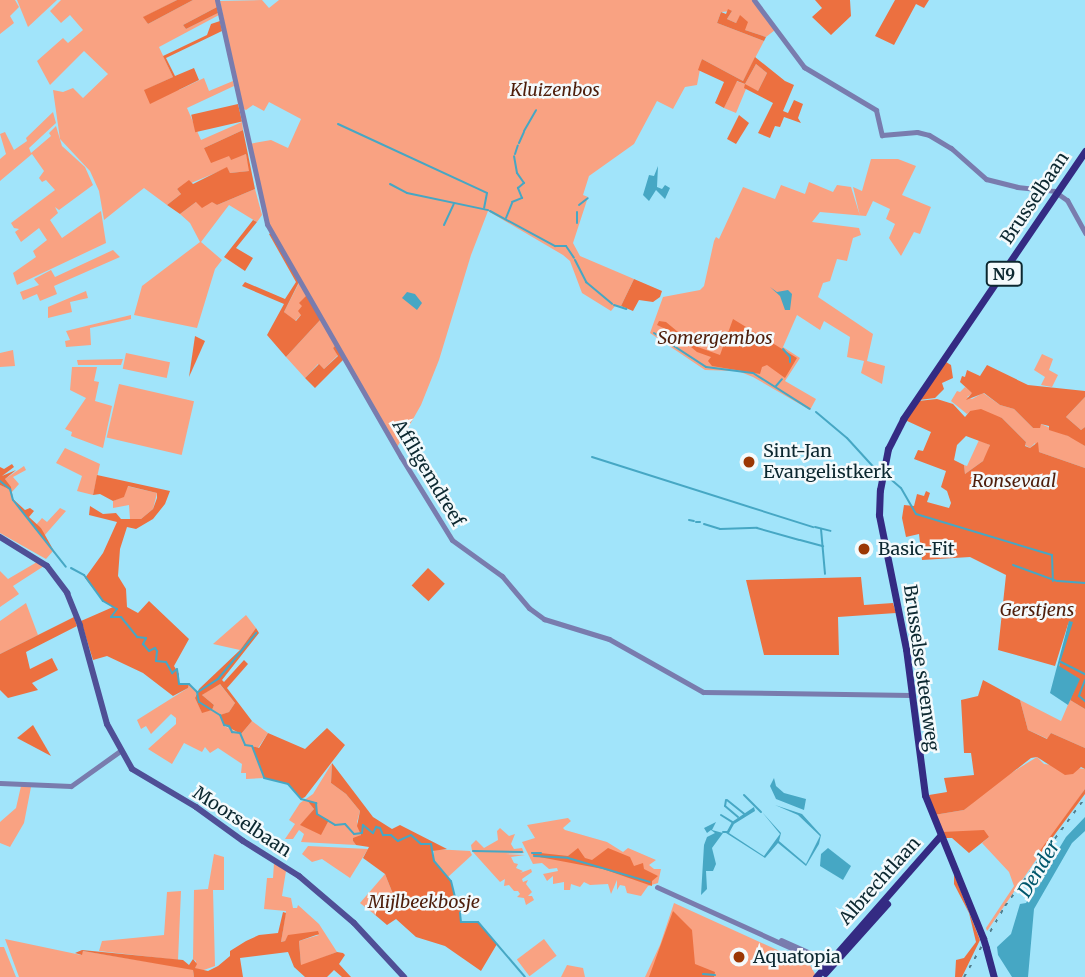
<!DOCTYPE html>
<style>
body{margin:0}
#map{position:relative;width:1085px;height:977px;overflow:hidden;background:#a1e4fa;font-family:Merriweather,serif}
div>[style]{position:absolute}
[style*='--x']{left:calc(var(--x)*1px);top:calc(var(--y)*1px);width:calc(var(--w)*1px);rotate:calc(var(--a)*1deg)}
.green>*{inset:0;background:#f9a282;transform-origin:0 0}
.forest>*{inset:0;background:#ec7040;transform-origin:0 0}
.water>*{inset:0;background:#46a7c4}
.stream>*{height:2px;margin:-1px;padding:0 1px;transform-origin:1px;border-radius:1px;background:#46a7c4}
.tertiary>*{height:5px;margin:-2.5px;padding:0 2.5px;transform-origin:2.5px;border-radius:2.5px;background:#797cae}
.secondary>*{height:6px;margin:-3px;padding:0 3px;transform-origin:3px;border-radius:3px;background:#4f4f96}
.primary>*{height:7px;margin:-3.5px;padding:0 3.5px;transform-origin:3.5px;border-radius:3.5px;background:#342b83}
.rail>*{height:2px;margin-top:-1px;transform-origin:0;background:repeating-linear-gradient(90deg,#517f8e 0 3.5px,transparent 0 10.5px)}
.primary-bridge>*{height:7px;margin:-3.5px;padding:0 3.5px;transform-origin:3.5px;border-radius:3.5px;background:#342b83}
.dots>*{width:19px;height:19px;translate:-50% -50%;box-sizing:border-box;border:4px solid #f4fafc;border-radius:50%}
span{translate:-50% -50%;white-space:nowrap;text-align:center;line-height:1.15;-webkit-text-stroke:5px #f4fafc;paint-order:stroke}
.shield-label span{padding:2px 5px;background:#f4fafc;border:2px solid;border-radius:5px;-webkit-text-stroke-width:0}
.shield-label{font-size:16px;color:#0c2830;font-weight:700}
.park-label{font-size:18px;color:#4e1e0b;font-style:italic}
.street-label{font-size:18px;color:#0c2830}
.poi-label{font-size:18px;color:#0c2830}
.left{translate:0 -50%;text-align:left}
.water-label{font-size:19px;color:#00576c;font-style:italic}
</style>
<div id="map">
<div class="green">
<i style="clip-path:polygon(0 0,15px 0,19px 7px,10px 16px,14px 23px,0 34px)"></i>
<i style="clip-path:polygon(17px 0,57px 0,28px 27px)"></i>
<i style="clip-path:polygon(61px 0,177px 0,144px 17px,148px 24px,193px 0,216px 0,217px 7px,183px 25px,186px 29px,218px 13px,219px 15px,159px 47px,173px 77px,145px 90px,179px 90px,204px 78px,209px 91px,233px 81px,234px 86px,187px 108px,201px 140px,242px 122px,243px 130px,204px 148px,230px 156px,230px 159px,246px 154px,250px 171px,230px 173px,227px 168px,177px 189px,181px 194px,167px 205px,144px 188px,104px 220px,99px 191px,90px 171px,60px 139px,53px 90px,63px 92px,73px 88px,83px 98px,108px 74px,84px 51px,50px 85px,37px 61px,63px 38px,68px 43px,83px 30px,70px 15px,61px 23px,50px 11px)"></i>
<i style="clip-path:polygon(262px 0,269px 8px,279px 0,752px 0,775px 30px,766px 37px,745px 30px,740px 16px,736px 23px,727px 19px,732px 11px,721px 12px,717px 23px,764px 41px,743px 81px,702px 59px,697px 85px,685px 87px,673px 109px,657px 101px,634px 144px,589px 176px,583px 195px,588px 197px,573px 243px,580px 256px,634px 279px,621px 306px,615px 306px,611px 311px,582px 293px,570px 261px,563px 255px,488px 211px,471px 255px,439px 360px,421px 405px,396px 449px,337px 345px,333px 348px,338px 355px,324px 369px,318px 364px,305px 378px,286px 357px,321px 319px,307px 295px,301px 315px,295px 321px,284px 312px,300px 281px,269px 226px,249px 144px,271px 140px,288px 148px,301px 119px,269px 102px,264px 111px,253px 105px,246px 110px,242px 108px,220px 1px)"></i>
<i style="clip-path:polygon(756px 64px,767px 73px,758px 91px,745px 85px,746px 89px,736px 113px,724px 108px,736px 81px,745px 84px)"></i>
<i style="clip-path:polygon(53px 112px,56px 123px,29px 148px,31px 153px,51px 136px,49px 133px,56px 126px,62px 146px,85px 167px,93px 185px,59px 210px,55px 207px,58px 213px,50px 220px,62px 238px,101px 211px,106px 243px,17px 285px,13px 273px,36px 257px,33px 251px,47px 240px,39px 228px,21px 242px,15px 232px,19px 229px,14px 228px,11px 223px,55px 190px,46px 180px,42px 182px,39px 178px,44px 171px,32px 154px,0 181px,0 159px,6px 154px,0 134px,5px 132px,14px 150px,27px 141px,26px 138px)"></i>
<i style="clip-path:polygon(871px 159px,898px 159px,916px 166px,902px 195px,931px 207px,920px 234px,914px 232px,901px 256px,889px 238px,895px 224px,886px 219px,890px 209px,873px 201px,866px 216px,820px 212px,812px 222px,859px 228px,861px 235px,853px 238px,847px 261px,837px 259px,830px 281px,823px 283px,818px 297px,873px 334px,867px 361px,885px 366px,882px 384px,861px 373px,864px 361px,847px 357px,850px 337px,824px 321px,820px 330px,797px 315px,783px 347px,800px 358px,785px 381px,816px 399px,810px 410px,753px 377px,738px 371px,705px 370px,650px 333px,663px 297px,700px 290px,704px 286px,714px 241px,716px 237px,719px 239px,743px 187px,775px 199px,781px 185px,805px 194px,809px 182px,833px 192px,837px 185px,851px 187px,860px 216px,853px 187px,862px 191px)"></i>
<i style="clip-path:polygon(255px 189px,262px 215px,257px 222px,229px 205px,201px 242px,222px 260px,215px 269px,197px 328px,134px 315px,142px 286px,200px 242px,190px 223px,180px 214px,196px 202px,213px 202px,217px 205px)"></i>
<i style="clip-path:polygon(113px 250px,120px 257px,54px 286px,57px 294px,40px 301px,37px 294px,23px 300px,20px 292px,39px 285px,34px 279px,51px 270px,55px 277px)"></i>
<i style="clip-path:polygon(86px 291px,88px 298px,70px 302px,72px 312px,48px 318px,48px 307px)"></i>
<i style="clip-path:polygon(131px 315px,131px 319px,90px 328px,91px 345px,66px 347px,65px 341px,70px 340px,66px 331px)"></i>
<i style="clip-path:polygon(13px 350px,15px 366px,0 367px,0 353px)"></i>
<i style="left:126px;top:353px;width:45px;height:16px;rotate:12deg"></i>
<i style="clip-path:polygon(1042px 354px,1053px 359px,1049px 370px,1058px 375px,1052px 387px,1041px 385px,1045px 377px,1034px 370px)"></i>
<i style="clip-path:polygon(123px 359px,121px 365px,78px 365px,77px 360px)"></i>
<i style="clip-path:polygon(72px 367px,97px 367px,94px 381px,99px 382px,95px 401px,112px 406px,103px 448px,71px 436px,72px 432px,65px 429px,86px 398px,70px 390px)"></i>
<i style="left:119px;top:384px;width:77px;height:55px;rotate:13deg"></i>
<i style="clip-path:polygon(965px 387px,973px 393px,967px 397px,972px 399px,983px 393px,1000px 405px,1014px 409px,1033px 428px,1041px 424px,1075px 439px,1085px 446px,1085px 468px,1039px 452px,1035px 443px,1030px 448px,1025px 445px,1026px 442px,1002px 418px,970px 411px,967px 414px,951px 401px,957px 391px,960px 392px)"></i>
<i style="clip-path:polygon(1085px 397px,1085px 427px,1081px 430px,1066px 417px)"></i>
<i style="clip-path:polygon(979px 440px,990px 445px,987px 455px,983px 461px,965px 474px,964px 465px,967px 466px)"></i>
<i style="clip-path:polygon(65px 448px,100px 464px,93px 495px,77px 491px,82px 476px,56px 463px)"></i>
<i style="clip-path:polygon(24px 466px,26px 470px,13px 477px,19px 484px,11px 493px,12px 500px,53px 551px,46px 559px,0 533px,0 485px,12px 490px,5px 479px)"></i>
<i style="clip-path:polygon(127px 486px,157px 493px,153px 509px,141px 519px,130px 519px,129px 505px,113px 508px,113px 501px,124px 496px)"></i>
<i style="clip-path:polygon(60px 508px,66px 511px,44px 536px,41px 528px,36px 525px,42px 518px,47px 522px)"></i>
<i style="clip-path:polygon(37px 562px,44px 566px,13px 586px,19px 594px,0 607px,0 571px,8px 579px)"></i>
<i style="clip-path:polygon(26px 603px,38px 635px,0 654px,0 621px)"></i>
<i style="clip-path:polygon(246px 615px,256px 628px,240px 650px,213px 644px)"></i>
<i style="clip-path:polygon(219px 683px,235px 703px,229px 712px,221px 715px,224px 726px,241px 734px,252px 721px,268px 733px,258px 748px,252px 746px,264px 778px,246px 779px,246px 773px,241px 773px,242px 764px,218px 748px,210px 753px,205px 747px,202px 752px,184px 743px,172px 764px,148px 749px,176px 724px,176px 718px,171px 714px,151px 734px,146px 726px,141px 729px,137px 720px,188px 688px,189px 684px,197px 692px,195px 698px,202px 712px,212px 710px,214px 705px,202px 695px)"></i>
<i style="clip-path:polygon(1020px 700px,1061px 721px,1070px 700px,1085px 709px,1085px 748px,1051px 733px,1048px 739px,1028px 730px)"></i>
<i style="clip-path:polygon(1037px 757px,1044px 764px,1085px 769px,1085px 789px,987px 931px,986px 928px,1014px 886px,1009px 872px,982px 843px,989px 837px,942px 832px,934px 815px,964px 810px,998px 781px)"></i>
<i style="clip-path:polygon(evenodd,332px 763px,331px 783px,346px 794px,360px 811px,357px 822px,361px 835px,353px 841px,356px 845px,301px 842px,304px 834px,299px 830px,293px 839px,285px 839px,295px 824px,289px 820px,300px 803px,313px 794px,332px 763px,309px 801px,317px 806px,317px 814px,329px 820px,321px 834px,301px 825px,314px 809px,309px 801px)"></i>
<i style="clip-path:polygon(21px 786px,31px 787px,24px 823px,10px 847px,0 843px,0 822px,16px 808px)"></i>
<i style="clip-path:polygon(568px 818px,571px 821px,563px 828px,565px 830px,607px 842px,623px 852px,628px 848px,656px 860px,649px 865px,654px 869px,661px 869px,658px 883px,648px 886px,641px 896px,627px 893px,625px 886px,620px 885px,617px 890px,617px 880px,611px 894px,608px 884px,590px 885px,584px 882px,580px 887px,571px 884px,570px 890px,564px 890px,564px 882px,553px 884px,553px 876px,547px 881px,543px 874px,558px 871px,557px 868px,549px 869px,542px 863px,533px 864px,522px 842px,535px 838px,527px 825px)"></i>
<i style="clip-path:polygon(500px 828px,509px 836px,515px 834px,511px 844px,514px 849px,522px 848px,524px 853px,505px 854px,525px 855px,511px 857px,514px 863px,518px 864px,516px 868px,523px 871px,520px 873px,531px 869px,532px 872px,522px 879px,523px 882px,528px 880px,526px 884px,532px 892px,528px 896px,532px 896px,534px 900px,526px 905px,524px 898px,517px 897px,520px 894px,518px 891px,514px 891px,509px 885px,504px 886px,505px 879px,500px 882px,472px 851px,471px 845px,476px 840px,484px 848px,498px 840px,497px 831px)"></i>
<i style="clip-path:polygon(308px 846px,368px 849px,350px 878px,322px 859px,312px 862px,302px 854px)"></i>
<i style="clip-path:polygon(434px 849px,470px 851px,472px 855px,448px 877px,434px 861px)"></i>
<i style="clip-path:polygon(214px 854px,224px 857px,224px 890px,213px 890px,215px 966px,201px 971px,195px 968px,196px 961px,193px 959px,194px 890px,208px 889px)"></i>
<i style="clip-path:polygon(274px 863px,286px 871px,282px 896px,291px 898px,293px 908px,297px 908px,298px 905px,319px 924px,337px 952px,301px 966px,299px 941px,319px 935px,289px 935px,285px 941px,281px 942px,286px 911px,264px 909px,267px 878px,273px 878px)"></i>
<i style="clip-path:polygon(385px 874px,393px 894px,374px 914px,360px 903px)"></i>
<i style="clip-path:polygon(181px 891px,178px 960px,99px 951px,102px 941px,164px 935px,167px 892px)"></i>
<i style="clip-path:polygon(674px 903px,810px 965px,815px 974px,813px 977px,645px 977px,660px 945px)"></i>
<i style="clip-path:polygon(5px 939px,81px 955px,83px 951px,193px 969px,194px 977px,19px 977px)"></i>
<i style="left:544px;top:939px;width:21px;height:34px;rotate:53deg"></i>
<i style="clip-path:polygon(0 947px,4px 947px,16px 977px,0 977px)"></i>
<i style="clip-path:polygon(567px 965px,583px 968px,585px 977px,561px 977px)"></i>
</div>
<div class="forest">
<i style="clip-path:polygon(177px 0,193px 0,148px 24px,143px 17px)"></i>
<i style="clip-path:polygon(815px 0,850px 0,851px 16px,831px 35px,812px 17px,822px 8px)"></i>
<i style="clip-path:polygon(895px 0,929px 0,924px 8px,916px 4px,894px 45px,875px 36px)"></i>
<i style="clip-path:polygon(217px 7px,218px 13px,186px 29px,183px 25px)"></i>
<i style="clip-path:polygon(728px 9px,732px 11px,727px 19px,736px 23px,740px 15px,748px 22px,745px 30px,766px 37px,764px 41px,717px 23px,721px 12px,726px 14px)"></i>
<i style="clip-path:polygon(220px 21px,222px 31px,166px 58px,175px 76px,194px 68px,199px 80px,150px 104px,144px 90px,173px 77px,163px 56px,207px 35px,211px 24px)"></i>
<i style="clip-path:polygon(evenodd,755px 57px,785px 81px,794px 85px,783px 111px,788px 113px,794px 100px,803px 104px,798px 118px,801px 123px,784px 117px,780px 127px,775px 126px,770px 138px,758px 133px,773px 103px,744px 88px,745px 84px,737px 81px,724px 108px,715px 103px,724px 82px,698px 70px,702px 59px,743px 81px,755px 57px,756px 64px,767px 73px,758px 91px,745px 84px,756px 64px)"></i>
<i style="left:238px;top:104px;width:18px;height:48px;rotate:77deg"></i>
<i style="clip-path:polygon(739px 115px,749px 123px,736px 144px,727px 139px)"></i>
<i style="clip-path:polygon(243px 130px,255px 189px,217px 205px,212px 202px,202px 208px,196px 202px,180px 214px,167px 205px,181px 194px,177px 189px,189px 180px,193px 184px,227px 167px,230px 173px,249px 171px,246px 154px,231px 160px,229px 156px,211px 163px,204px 148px)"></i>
<i style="clip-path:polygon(253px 220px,257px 222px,236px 248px,253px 258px,245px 271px,224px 257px)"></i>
<i style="clip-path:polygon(271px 233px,299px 282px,284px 312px,296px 321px,301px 315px,298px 311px,302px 306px,299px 303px,307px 295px,321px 319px,286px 357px,267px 335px,284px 304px,242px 286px,245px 282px,285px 299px,296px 282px,269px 234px)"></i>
<i style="clip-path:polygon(634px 279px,662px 291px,660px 297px,653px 302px,639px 300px,633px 311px,621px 306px)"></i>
<i style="clip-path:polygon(733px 319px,797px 358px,785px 378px,767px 365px,762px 367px,760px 374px,712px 366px,708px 361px,711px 357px,697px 352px,674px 333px,657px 325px,659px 321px,666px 322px,695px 346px,720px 355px)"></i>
<i style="clip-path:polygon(195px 336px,205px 341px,189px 377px)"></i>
<i style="clip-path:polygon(336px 345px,344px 359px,315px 388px,305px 378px,319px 364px,324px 369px,338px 356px,333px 348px)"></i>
<i style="clip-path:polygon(946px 362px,951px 365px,953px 378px,942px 383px,944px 389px,935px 398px,919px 400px)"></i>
<i style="clip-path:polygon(987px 365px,1028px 385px,1085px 391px,1085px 397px,1066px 417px,1081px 430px,1085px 427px,1085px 446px,1068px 436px,1049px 430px,1049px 426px,1041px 424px,1040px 428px,1033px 428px,1014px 409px,1000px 405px,984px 393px,966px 400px,972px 393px,960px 382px,962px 376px,965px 377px,967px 370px,980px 376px)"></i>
<i style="clip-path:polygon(evenodd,937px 399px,953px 404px,965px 417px,970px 411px,981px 409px,1002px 418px,1026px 442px,1025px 446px,1030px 448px,1038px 442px,1039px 452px,1085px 468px,1085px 709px,1070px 700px,1079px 679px,1059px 667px,1069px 621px,1055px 666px,998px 650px,1006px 575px,970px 557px,922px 560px,919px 534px,906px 537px,902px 518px,904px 505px,914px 506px,917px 494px,924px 496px,926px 491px,930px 493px,927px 502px,949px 508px,951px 503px,947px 491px,941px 487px,946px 471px,914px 459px,918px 450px,923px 451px,931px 432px,905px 420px,918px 401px,937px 399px,966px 436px,990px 445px,983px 461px,965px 474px,964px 465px,954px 460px,957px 445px,966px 436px)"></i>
<i style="clip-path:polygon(12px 464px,14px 467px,2px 476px,16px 470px,5px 479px,11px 487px,13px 499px,25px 510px,30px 508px,34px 511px,29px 517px,41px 528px,54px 551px,13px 500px,11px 490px,0 485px,0 467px,4px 469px)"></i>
<i style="clip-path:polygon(97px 475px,170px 491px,165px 504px,153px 519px,136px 529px,127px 527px,120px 549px,118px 576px,126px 589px,127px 607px,138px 613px,149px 601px,189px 639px,174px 666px,179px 674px,178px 683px,189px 684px,188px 688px,173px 696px,143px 673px,107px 656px,93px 660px,81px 621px,113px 607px,103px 601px,85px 578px,103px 553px,117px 522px,89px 515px,90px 506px,103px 514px,116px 513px,121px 519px,141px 519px,153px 509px,157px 498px,157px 493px,128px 486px,124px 497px,113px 501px,100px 494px,93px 495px)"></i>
<i style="left:428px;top:568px;width:23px;height:24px;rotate:43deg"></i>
<i style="clip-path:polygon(861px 577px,864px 605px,893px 603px,896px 613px,838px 617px,839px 655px,764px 655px,746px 580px)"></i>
<i style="clip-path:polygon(74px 617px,77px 626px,26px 652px,30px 669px,52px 658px,58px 670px,32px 683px,38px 690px,8px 698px,0 690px,0 654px)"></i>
<i style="clip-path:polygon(256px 628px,259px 633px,222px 680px,224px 682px,244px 660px,248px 664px,227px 688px,252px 721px,241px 734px,224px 725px,220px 715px,229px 712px,235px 703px,220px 684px,202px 695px,214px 705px,212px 710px,202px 713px,195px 698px,199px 689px,240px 650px)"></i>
<i style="clip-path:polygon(983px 680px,1020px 700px,1028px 730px,1047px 739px,1051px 733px,1085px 748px,1085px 769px,1081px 767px,1073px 774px,1065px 775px,1037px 757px,1031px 758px,964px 810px,934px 815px,929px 795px,947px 792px,944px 778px,974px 775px,971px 753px,964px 753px,961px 700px,978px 696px)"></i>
<i style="clip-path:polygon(33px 725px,51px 756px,17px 738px)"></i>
<i style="clip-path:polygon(327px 728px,345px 745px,305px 797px,301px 799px,288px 784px,264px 778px,252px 746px,259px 748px,268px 733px,305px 749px)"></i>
<i style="clip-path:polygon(332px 763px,373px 817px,392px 829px,400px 825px,447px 849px,432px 851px,435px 862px,451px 881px,455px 897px,468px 901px,460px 913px,460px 920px,464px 923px,478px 922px,497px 944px,481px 971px,445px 946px,416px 937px,396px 919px,387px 925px,374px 914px,393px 894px,385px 874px,363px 858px,369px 847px,356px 845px,353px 841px,353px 838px,361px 835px,357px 826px,360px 811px,346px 794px,331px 783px)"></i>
<i style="clip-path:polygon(1085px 789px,1085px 794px,1038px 857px,1036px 856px)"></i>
<i style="clip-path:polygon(307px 800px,316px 803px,317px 814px,329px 820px,321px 835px,300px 825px,314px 809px)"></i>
<i style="clip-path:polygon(984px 830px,989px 837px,969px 853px,952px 838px,945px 838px,942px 832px)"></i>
<i style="clip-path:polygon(578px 848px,585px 858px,592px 860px,608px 848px,630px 857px,634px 866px,643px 863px,644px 869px,658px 876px,652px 881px,652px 886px,649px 885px,603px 869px,534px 856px,531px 852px,568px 856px)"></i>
<i style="clip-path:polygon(954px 874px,980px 940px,962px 977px,955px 977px,956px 960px,964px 958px,976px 942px,969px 913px,954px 884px)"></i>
<i style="clip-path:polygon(673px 911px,692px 930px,695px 964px,715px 972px,714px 977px,649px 977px)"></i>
<i style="clip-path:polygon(283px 912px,286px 913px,281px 942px,285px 941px,288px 935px,318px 931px,319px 934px,299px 941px,301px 965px,337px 952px,343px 953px,345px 955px,339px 964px,351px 977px,342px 977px,334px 970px,327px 977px,305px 977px,294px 967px,288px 952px,240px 958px,243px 977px,194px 977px,193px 970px,83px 951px,82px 955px,75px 953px,82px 950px,183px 960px,189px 965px,193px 959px,197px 964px,195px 968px,208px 971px,218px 966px,230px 956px,230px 951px,246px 941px,259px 935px,278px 933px)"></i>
</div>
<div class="water">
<i style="clip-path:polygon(658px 166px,657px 187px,662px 189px,665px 185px,670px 188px,665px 199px,656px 190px,649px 201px,643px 195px,649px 175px,654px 176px)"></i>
<i style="clip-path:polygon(770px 287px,777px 292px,788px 290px,792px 294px,790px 310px,785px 310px,780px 296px)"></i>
<i style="clip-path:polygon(407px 292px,415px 294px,422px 303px,417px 310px,402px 298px)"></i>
<i style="clip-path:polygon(1069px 621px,1073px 622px,1059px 666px,1080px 679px,1068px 705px,1050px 693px)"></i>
<i style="clip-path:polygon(774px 778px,776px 786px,784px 793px,806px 799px,804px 810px,776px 799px,770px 786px)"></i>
<i style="clip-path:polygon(775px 805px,802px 814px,821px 835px,819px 844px,806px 866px,778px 843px,765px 858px,726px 833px,732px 822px,754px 807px,755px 811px,734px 824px,729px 833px,764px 856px,780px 834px,762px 812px,781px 833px,779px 841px,806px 864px,820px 836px,798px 815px)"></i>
<i style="clip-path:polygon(1085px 817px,1085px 831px,1072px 843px,1034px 909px,1028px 977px,1012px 977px,998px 955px,997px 947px,1011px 934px,1020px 904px,1026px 903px,1066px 837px)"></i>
<i style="clip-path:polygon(716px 822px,712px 830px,723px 833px,712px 848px,716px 864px,713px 871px,706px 871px,707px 889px,701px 895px,704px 845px,707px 837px,715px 833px,711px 830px,707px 833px,704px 828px)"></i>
<i style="clip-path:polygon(828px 848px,851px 866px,843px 880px,820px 866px,821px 854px)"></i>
</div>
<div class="stream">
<i style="--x:338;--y:124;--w:164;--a:24.8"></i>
<i style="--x:487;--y:193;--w:15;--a:101"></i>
<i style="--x:524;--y:131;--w:24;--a:-60"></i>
<i style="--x:519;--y:143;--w:12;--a:-66"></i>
<i style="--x:515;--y:154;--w:9;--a:-72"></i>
<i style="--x:390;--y:184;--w:19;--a:28"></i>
<i style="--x:407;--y:193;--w:83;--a:11.9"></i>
<i style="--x:512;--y:202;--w:11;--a:-22"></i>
<i style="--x:522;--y:198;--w:11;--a:-112"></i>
<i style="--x:518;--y:188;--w:8;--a:-40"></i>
<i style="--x:524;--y:183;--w:12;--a:-125"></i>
<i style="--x:517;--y:173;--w:17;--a:-100"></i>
<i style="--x:579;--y:205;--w:11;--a:-38"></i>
<i style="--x:490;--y:211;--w:74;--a:28.3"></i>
<i style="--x:555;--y:246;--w:11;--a:0"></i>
<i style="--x:566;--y:246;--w:14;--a:56"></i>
<i style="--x:506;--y:218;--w:16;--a:-68"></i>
<i style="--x:577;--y:223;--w:11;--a:-90"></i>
<i style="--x:444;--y:225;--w:23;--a:-65"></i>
<i style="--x:575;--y:260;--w:25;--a:63"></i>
<i style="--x:586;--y:282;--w:34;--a:40"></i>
<i style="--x:614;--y:305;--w:13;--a:18"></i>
<i style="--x:654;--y:333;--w:62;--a:33.2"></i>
<i style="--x:706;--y:367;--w:47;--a:7.3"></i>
<i style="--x:753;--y:373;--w:67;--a:32.3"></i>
<i style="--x:783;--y:349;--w:11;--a:49"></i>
<i style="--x:790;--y:357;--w:5;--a:90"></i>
<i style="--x:776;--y:386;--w:9;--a:-49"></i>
<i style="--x:816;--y:412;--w:40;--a:40"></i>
<i style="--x:847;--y:438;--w:46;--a:47.6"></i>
<i style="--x:592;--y:457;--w:232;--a:17.6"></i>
<i style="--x:887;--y:476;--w:18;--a:41"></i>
<i style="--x:901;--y:488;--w:30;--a:60"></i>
<i style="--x:916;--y:514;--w:142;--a:16.8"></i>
<i style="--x:1052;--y:555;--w:26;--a:88"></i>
<i style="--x:0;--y:481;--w:13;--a:39"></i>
<i style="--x:10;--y:489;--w:11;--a:75"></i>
<i style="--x:13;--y:500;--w:85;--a:51.7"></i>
<i style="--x:689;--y:520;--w:5;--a:11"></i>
<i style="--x:696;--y:522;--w:4;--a:0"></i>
<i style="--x:704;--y:524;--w:17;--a:17"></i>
<i style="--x:720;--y:529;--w:37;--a:-2"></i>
<i style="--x:757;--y:528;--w:44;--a:15.9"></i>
<i style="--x:815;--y:527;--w:16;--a:14"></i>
<i style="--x:821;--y:529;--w:45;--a:84.9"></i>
<i style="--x:800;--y:540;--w:24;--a:15"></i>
<i style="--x:1013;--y:565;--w:47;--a:20"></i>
<i style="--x:71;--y:568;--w:15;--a:28"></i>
<i style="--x:84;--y:575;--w:32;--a:54"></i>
<i style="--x:103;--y:601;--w:16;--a:30"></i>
<i style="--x:117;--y:609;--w:10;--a:127"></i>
<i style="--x:111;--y:617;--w:10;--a:0"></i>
<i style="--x:121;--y:617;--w:26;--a:51"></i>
<i style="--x:137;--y:637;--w:9;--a:6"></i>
<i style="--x:146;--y:638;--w:7;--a:117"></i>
<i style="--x:143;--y:644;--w:9;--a:49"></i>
<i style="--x:149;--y:651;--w:7;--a:-27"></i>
<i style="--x:155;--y:648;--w:4;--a:56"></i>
<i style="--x:157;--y:651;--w:10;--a:96"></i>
<i style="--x:156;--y:661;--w:10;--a:6"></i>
<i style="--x:166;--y:662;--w:13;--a:61"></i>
<i style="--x:172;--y:673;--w:6;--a:-39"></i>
<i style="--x:177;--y:669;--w:15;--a:82"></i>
<i style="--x:179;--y:684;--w:10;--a:0"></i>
<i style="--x:189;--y:684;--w:11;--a:45"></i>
<i style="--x:197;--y:692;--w:10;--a:79"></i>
<i style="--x:199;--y:702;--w:25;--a:32"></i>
<i style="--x:220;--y:715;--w:11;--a:68"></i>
<i style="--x:224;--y:725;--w:5;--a:11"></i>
<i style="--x:229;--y:726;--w:7;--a:63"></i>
<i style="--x:232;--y:732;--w:8;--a:7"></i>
<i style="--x:240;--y:733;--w:13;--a:67"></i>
<i style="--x:245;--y:745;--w:7;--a:8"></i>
<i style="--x:252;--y:746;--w:34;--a:69"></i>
<i style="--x:264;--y:778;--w:25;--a:14"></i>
<i style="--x:288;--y:784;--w:20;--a:49"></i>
<i style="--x:301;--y:799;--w:16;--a:15"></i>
<i style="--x:316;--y:803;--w:11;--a:85"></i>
<i style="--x:317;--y:814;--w:21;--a:31"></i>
<i style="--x:335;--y:825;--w:10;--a:-6"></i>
<i style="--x:345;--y:824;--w:13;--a:48"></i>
<i style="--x:354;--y:834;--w:8;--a:-7"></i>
<i style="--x:362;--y:833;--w:8;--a:-83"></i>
<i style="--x:363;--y:825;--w:13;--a:39"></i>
<i style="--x:373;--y:833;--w:7;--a:-63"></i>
<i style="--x:376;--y:827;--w:4;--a:14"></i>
<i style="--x:380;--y:828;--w:8;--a:67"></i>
<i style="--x:383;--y:835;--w:8;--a:0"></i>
<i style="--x:391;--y:835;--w:9;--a:41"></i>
<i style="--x:398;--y:841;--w:14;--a:-25"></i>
<i style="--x:411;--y:835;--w:13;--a:42"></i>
<i style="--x:421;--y:844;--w:10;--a:0"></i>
<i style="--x:431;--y:844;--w:17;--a:80"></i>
<i style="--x:434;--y:861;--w:26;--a:50"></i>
<i style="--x:451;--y:881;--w:16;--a:76"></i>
<i style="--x:455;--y:897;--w:14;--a:17"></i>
<i style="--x:468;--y:901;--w:14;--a:124"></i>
<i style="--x:460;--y:913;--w:9;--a:84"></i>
<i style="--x:461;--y:922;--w:17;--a:0"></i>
<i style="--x:478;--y:922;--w:72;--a:49.5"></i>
<i style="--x:1058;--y:581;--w:27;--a:4"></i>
<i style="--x:1061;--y:662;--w:27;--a:27"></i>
<i style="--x:1085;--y:680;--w:17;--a:111"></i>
<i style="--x:1079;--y:696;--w:8;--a:40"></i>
<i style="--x:198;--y:692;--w:24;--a:-33"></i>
<i style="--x:218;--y:679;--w:60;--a:-50.4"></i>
<i style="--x:744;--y:795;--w:24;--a:45"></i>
<i style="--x:726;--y:800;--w:6;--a:99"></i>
<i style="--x:725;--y:806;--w:17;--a:40"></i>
<i style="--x:727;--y:800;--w:22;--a:39"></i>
<i style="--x:721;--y:815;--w:13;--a:32"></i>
<i style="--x:723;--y:832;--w:4;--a:0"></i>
<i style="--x:473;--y:851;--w:49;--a:1.2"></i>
<i style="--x:532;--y:853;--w:9;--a:0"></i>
<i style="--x:534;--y:856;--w:34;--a:3"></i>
<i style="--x:568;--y:858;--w:85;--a:16.3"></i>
<i style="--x:703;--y:974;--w:12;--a:5"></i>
</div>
<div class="tertiary">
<i style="--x:217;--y:0;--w:230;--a:77.4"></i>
<i style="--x:267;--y:224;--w:269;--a:60.1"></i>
<i style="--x:401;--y:457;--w:97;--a:58.4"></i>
<i style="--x:452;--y:540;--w:62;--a:35.8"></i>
<i style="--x:502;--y:576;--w:42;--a:49.8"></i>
<i style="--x:529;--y:608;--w:19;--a:36"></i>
<i style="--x:544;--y:619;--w:68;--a:17.1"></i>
<i style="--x:609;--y:639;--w:108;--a:29.4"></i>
<i style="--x:703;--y:692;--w:208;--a:0.8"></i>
<i style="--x:754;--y:0;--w:84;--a:53.3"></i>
<i style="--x:804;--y:67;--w:84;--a:30.8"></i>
<i style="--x:876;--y:110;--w:26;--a:77"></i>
<i style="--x:882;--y:135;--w:35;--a:-5"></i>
<i style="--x:917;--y:132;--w:12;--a:14"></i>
<i style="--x:929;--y:135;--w:26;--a:31"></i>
<i style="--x:951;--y:148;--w:47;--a:41.5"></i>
<i style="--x:986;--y:179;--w:32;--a:14"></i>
<i style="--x:1017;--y:187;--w:37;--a:6"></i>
<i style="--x:1054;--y:191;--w:16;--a:35"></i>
<i style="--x:1067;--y:200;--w:38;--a:61"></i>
<i style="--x:0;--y:783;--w:71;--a:2.4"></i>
<i style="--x:71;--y:786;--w:60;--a:-35.5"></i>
<i style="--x:657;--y:887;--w:165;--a:24.4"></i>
<i style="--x:807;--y:955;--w:23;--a:38"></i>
<i style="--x:781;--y:940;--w:35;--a:24"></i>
<i style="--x:813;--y:954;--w:18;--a:38"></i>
</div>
<div class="secondary">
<i style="--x:0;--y:537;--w:55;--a:31.7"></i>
<i style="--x:47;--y:566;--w:34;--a:53"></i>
<i style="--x:67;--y:593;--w:35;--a:68"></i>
<i style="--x:80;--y:626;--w:102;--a:74.6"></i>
<i style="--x:107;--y:724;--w:51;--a:60.9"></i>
<i style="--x:132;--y:769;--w:74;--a:30.7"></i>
<i style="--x:196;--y:807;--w:58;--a:35.9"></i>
<i style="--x:243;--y:841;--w:66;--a:32"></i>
<i style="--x:299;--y:876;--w:72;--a:40.5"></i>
<i style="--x:354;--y:923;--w:74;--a:47.2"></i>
</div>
<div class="primary">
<i style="--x:983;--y:938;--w:154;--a:-112.1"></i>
<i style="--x:925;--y:795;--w:147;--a:-97.4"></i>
<i style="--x:906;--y:649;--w:137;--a:-101.4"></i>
<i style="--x:879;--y:515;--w:25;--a:-88"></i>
<i style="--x:880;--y:490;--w:42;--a:-79"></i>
<i style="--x:888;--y:449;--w:34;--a:-63"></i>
<i style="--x:903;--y:419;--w:324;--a:-55.8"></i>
<i style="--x:986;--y:948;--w:30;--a:75"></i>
<i style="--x:825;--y:973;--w:93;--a:-48.1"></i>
<i style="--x:816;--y:977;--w:188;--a:-48.7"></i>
</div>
<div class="rail">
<i style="--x:964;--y:977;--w:82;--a:-60"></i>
<i style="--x:1005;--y:906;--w:134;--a:-53.5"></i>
</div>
<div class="primary-bridge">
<i style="--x:983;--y:938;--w:10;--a:73"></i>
</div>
<div class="dots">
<i style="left:749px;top:462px;background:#9b3704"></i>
<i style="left:864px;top:549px;background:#9b3704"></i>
<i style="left:739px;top:957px;background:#9b3704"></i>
</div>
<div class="shield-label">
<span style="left:1004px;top:274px">N9</span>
</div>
<div class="park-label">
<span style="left:555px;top:90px">Kluizenbos</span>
<span style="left:715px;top:338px">Somergembos</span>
<span style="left:1014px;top:481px">Ronsevaal</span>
<span style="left:1037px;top:610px">Gerstjens</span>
<span style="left:424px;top:902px">Mijlbeekbosje</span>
</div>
<div class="street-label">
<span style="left:1035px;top:198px;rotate:-56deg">Brusselbaan</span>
<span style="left:428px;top:473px;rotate:59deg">Affligemdreef</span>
<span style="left:921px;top:668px;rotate:82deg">Brusselse steenweg</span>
<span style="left:242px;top:822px;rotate:33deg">Moorselbaan</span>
<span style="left:880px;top:881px;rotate:-48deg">Albrechtlaan</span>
</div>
<div class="poi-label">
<span class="left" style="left:763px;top:462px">Sint-Jan<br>Evangelistkerk</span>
<span class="left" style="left:878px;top:549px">Basic-Fit</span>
<span class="left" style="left:753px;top:957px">Aquatopia</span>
</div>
<div class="water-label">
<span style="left:1039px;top:869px;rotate:-59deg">Dender</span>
</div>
</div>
